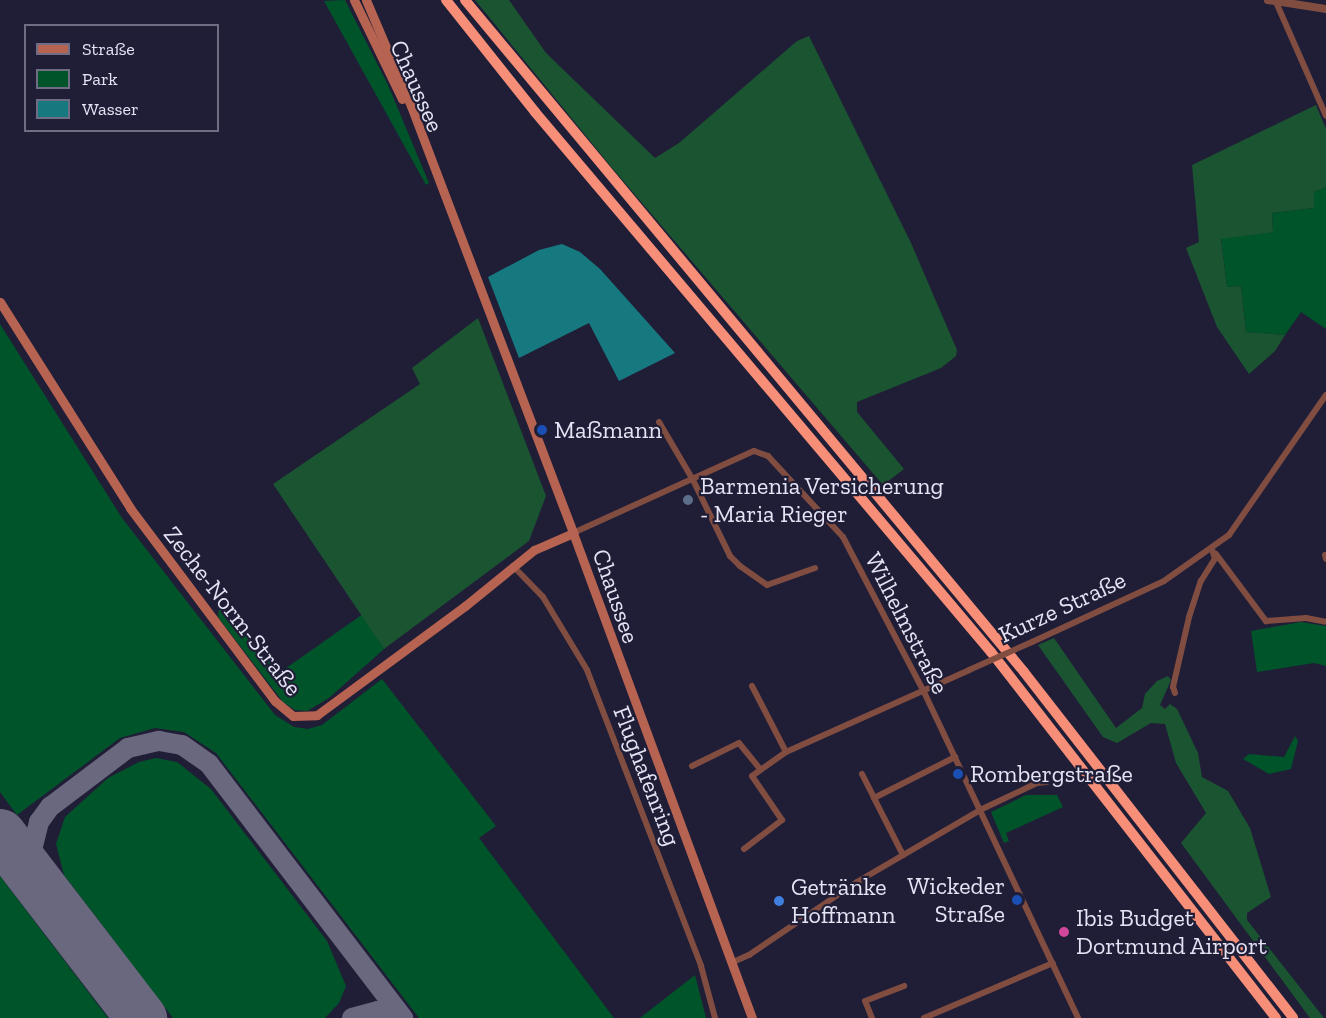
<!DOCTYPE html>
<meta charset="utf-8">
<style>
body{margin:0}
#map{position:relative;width:1326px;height:1018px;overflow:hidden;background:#201e37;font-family:"Zilla Slab",serif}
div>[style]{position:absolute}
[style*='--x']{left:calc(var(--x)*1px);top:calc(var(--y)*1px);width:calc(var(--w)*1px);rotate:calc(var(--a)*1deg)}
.green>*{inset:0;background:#00542a}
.forest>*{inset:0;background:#1a5431}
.water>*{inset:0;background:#167980}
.taxiway>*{height:20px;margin:-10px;padding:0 10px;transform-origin:10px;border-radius:10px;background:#6a687e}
.runway>*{height:51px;margin:-25.5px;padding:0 25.5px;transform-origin:25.5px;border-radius:25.5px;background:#6a687e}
.minor>*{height:6px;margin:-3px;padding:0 3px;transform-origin:3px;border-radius:3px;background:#814d41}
.tertiary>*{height:8px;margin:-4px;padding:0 4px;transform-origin:4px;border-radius:4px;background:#814d41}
.secondary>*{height:9px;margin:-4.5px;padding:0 4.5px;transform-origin:4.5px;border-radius:4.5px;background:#b76351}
.motorway>*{height:10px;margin:-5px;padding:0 5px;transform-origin:5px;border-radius:5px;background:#f78e78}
.minor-bridge>*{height:6px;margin:-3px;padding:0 3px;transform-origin:3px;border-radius:3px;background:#814d41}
.dots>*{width:16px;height:16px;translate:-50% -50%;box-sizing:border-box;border:3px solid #201e37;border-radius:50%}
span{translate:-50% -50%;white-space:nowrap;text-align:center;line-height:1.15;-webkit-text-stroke:4.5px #201e37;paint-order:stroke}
.street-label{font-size:24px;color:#e4e4f5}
.poi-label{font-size:24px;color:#e4e4f5}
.left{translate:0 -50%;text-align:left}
.right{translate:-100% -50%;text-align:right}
.legend{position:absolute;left:24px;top:24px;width:195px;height:108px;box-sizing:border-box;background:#201e37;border:2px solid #6e6d83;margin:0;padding:8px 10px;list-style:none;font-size:18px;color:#e4e4f5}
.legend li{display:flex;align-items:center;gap:12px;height:30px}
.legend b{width:30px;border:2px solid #6e6d83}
</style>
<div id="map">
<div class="green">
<i style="clip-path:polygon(345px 0,388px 85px,429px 183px,426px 185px,324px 1px)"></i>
<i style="clip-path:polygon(1326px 187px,1326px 329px,1301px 312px,1285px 335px,1246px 332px,1241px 286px,1227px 287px,1221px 238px,1273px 232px,1272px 213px,1314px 208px,1314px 192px)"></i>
<i style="clip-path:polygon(0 324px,122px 518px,275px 715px,294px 727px,308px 729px,322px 725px,382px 679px,496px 826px,479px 838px,614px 1018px,419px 1018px,216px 753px,184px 732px,155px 728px,120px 738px,17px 815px,0 792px)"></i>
<i style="clip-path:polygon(219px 606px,279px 673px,363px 614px,384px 649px,329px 698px,307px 711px,295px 710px,283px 702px,218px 617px)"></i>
<i style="clip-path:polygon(1301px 622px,1326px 626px,1326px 666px,1314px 663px,1257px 672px,1251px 631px)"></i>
<i style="clip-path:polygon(1295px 736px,1298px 741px,1291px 769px,1269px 774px,1243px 759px,1249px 754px,1284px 757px)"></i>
<i style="clip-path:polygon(156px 758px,177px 762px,211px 789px,327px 941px,346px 986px,339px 1003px,325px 1018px,173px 1018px,64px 875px,56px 844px,65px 817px,108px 778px,139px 762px)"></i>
<i style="clip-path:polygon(1026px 795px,1057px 795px,1063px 807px,1006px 833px,1009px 841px,1004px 843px,991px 812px)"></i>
<i style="clip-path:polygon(0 876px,108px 1018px,0 1018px)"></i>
<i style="clip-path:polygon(695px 975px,706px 1018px,640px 1018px)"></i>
</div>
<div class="forest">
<i style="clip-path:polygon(475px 0,509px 0,546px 53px,655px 158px,679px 143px,797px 41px,809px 36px,911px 243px,957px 350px,956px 356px,941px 368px,857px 402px,857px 412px,904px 469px,883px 485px,613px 169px)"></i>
<i style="clip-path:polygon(1316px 105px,1326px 129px,1326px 187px,1314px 192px,1314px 208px,1272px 213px,1273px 232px,1221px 239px,1227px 287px,1241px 286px,1246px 332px,1285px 335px,1275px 351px,1249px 374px,1217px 327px,1186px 248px,1199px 242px,1192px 165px)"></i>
<i style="clip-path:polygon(478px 318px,546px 496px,529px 541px,384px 649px,273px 484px,420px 384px,412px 368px)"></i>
<i style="clip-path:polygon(1054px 638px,1116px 728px,1142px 708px,1145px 694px,1157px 681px,1168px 676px,1171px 680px,1160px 705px,1165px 709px,1170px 704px,1177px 709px,1198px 753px,1202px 777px,1228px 791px,1250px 828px,1271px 897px,1247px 913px,1247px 920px,1324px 1018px,1310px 1018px,1181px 843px,1206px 813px,1176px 763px,1165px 724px,1151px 723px,1117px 743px,1103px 737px,1038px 645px)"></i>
</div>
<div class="water">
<i style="clip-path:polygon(562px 244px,580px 252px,600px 269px,675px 353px,619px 381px,589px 323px,519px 358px,488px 277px,539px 250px)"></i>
</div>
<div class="taxiway">
<i style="--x:45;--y:894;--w:19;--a:-115"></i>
<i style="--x:37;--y:877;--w:27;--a:-100"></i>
<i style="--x:32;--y:850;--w:29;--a:-76"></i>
<i style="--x:39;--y:822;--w:19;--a:-54"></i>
<i style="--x:50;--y:807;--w:98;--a:-37.1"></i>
<i style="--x:128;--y:748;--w:32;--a:-13"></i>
<i style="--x:159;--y:741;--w:23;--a:10"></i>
<i style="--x:182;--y:745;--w:33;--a:35"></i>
<i style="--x:209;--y:764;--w:320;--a:52.6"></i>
<i style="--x:352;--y:1018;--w:27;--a:-15"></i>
<i style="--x:378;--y:1011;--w:22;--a:18"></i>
</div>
<div class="runway">
<i style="--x:0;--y:834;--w:232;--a:52.5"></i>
</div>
<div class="minor">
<i style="--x:1276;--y:2;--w:124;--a:66.3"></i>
<i style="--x:659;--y:422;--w:67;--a:59.6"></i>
<i style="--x:693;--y:480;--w:85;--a:64"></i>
<i style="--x:730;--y:556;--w:14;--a:45"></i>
<i style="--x:740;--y:566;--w:33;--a:35"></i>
<i style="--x:767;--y:585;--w:51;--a:-19.5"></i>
<i style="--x:573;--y:533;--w:199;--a:-24.4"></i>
<i style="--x:754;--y:451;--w:15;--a:20"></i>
<i style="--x:768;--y:456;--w:110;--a:47.2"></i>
<i style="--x:843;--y:537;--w:175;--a:62.4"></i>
<i style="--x:924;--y:692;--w:361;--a:64.7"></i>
<i style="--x:1216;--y:554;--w:84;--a:53.3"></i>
<i style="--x:1266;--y:621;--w:40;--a:-4.3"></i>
<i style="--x:1306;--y:618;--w:20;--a:11"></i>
<i style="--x:1325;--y:555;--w:4;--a:76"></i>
<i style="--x:513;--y:566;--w:43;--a:45.9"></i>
<i style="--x:543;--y:597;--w:85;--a:58.9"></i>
<i style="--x:587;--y:670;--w:317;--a:68.9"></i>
<i style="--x:701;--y:966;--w:54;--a:74.9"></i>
<i style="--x:1032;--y:642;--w:145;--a:-24.8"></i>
<i style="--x:1164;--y:581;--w:80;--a:-35.3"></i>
<i style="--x:1229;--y:535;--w:170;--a:-55.3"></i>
<i style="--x:752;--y:686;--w:74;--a:62.7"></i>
<i style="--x:786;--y:752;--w:201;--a:-24.1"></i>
<i style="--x:1175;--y:693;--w:6;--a:-108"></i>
<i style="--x:1173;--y:687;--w:72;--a:-77.1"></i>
<i style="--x:1189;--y:617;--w:38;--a:-72"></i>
<i style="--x:1201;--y:581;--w:26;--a:-58"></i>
<i style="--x:1215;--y:559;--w:10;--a:-107"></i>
<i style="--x:692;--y:766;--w:52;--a:-26.1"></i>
<i style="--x:739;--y:743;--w:33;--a:51"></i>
<i style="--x:862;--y:774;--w:27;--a:63"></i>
<i style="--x:874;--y:798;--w:91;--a:-26.8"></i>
<i style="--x:874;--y:798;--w:64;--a:63"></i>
<i style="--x:744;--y:849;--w:48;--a:-37.3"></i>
<i style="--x:782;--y:820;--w:53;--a:-124.3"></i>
<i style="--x:752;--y:776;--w:42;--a:-35.2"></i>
<i style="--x:731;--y:963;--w:20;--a:-24"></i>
<i style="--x:749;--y:955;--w:130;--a:-34.1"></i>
<i style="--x:857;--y:882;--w:143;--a:-30.3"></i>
<i style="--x:980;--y:810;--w:63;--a:-25.3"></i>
<i style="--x:1037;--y:783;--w:10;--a:-6"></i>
<i style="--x:872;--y:1018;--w:18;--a:-112"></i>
<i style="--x:865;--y:1001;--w:42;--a:-21"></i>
<i style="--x:924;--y:1018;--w:140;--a:-23.1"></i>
</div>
<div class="tertiary">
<i style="--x:1268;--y:0;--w:59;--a:8.8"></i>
</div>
<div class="secondary">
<i style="--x:354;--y:0;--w:110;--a:64.1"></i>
<i style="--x:366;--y:0;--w:115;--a:67"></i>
<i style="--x:411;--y:106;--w:457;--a:69.2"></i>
<i style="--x:573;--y:533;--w:517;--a:69.74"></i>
<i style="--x:0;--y:302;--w:244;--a:57.7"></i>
<i style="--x:130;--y:508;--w:241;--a:53.1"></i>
<i style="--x:275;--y:701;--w:23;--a:40"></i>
<i style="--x:293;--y:716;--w:24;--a:-2"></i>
<i style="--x:317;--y:715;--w:184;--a:-36.4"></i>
<i style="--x:465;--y:606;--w:89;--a:-39.1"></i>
<i style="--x:534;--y:550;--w:43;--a:-23.6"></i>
</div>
<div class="motorway">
<i style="--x:446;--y:0;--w:143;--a:51.5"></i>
<i style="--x:535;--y:112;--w:707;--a:49.82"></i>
<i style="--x:991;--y:652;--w:464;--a:52.1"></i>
<i style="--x:465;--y:0;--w:874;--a:50.24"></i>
<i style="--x:1024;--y:672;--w:438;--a:52.1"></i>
</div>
<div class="minor-bridge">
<i style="--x:969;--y:670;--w:69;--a:-24"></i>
</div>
<div class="dots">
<i style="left:542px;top:430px;background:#1a4fb4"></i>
<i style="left:688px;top:500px;background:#5c6f8a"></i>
<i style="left:958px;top:774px;background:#1a4fb4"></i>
<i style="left:1017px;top:900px;background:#1a4fb4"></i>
<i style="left:779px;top:901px;background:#3f7fe0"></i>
<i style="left:1064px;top:932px;background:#d1479c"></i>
</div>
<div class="street-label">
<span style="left:417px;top:86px;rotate:66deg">Chaussee</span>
<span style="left:616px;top:596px;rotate:71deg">Chaussee</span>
<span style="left:1062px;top:607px;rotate:-25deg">Kurze Straße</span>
<span style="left:233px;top:611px;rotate:52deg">Zeche-Norm-Straße</span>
<span style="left:907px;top:623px;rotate:63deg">Wilhelmstraße</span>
<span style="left:647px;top:776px;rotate:69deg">Flughafenring</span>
</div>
<div class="poi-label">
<span class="left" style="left:554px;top:430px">Maßmann</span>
<span class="left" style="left:700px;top:500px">Barmenia Versicherung<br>- Maria Rieger</span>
<span class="left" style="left:970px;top:774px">Rombergstraße</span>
<span class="right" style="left:1005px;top:900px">Wickeder<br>Straße</span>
<span class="left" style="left:791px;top:901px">Getränke<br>Hoffmann</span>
<span class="left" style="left:1076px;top:932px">Ibis Budget<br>Dortmund Airport</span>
</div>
<ul class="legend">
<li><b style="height:8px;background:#b76351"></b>Straße</li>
<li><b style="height:16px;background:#00542a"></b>Park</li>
<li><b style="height:16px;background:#167980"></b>Wasser</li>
</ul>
</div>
